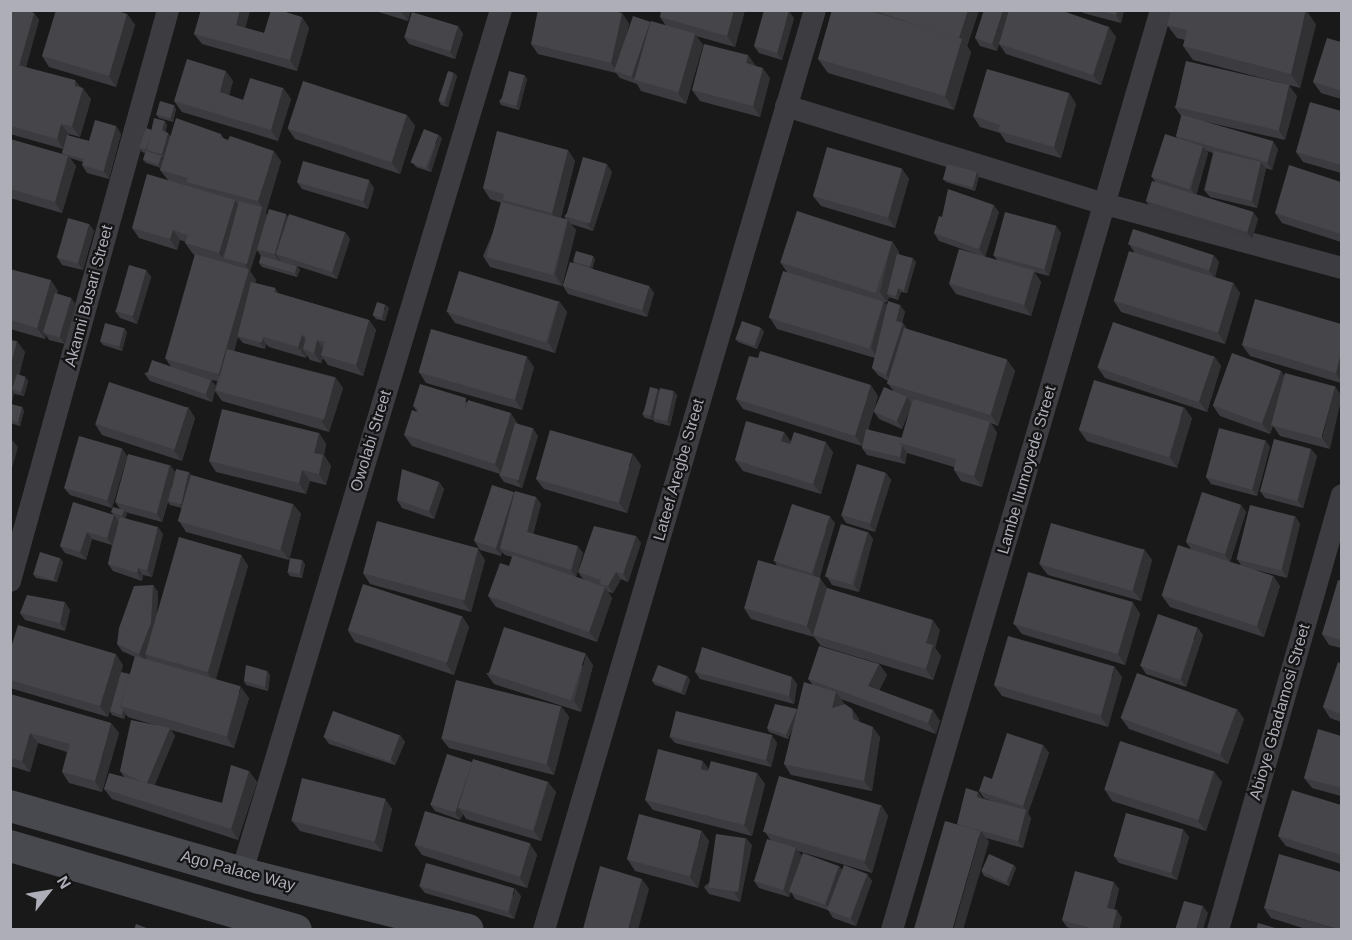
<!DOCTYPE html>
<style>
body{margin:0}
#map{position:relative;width:1352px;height:940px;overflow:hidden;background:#19191a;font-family:Arial,sans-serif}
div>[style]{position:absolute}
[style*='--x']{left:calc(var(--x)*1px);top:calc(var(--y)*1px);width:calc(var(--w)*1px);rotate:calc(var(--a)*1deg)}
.minor>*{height:22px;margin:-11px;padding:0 11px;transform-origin:11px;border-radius:11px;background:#3c3c41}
.secondary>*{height:32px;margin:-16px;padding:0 16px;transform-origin:16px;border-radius:16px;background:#48494f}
.wall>*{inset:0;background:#3c3c40}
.shaded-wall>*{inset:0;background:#313134}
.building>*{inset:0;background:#46464a;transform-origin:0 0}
span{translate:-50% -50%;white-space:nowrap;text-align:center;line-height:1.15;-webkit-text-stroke:4.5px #141415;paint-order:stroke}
.street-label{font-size:16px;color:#adaeb8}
.frame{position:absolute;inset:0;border:12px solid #adaeb8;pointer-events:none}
.north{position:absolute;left:18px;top:862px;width:60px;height:60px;-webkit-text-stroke:4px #141415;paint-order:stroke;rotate:59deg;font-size:16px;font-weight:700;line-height:24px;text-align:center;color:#adaeb8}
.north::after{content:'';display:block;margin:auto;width:21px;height:27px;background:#adaeb8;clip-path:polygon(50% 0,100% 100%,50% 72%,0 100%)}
</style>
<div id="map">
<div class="minor">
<i style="--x:786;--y:106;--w:334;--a:17.1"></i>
<i style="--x:1105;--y:204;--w:245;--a:15.1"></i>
<i style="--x:10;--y:581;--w:592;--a:-74.53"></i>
<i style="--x:242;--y:872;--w:900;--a:-73.28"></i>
<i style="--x:544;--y:930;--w:959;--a:-73.59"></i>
<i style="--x:892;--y:930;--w:959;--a:-73.7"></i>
<i style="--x:1218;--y:930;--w:452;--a:-74.1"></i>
</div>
<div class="secondary">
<i style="--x:10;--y:806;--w:260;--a:16.1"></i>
<i style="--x:260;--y:878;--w:214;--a:14"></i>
<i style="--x:10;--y:846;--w:298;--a:16.4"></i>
</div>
<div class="wall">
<i style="clip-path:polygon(10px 10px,34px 13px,39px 20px,26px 67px,81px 87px,91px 99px,80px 137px,69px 134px,68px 136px,89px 141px,116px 126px,121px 134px,109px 179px,87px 173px,82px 165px,83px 162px,70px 158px,76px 166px,62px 213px,10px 198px,10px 139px,63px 154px,62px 153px,63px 149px,10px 134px)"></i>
<i style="clip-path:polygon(201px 10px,250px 10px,245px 28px,264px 33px,302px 17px,309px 28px,297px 71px,202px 44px,194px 34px)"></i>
<i style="clip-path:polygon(372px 10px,411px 10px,408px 21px)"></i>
<i style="clip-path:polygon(745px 10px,735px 47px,696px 36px,703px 45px,686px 104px,641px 91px,637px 84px,620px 78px,616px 73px,538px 54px,531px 44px,622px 13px,629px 24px,626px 37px,650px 22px,666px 26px,660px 17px)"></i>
<i style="clip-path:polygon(832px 10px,979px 10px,967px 46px,971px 52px,954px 110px,828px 73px,818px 59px)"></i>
<i style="clip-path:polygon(984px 10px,1009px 10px,1116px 37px,1101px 85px,1006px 54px,999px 44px,997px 51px,980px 46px,975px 38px)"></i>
<i style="clip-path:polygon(1081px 10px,1124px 10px,1121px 23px,1083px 13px)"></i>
<i style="clip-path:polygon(127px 14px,135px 25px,116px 87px,49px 67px,42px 56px)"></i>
<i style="clip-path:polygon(794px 18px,782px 60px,759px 53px,754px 46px)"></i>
<i style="clip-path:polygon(1316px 24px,1300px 88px,1193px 60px,1183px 46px,1185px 40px,1177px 38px,1167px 25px)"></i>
<i style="clip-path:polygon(458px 26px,463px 34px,455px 59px,409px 44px,404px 37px)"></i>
<i style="clip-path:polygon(1341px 42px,1341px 99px,1321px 93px,1313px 82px)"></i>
<i style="clip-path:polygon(748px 55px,755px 66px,770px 78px,760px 117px,700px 101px,692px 90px)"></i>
<i style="clip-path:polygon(454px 73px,457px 76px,448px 107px,441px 105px,439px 101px)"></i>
<i style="clip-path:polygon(524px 75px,527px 79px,519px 110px,501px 105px,499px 101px)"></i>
<i style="clip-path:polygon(233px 81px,229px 95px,243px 100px,283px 88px,291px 99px,278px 141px,182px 112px,174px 101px)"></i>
<i style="clip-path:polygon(1069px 93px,1076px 104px,1061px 158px,1006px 142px,1000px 133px,980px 127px,973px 116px)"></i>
<i style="clip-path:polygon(1297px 96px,1285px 140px,1202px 121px,1278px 149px,1272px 170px,1265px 168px,1266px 169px,1257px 208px,1210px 197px,1204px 190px,1213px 153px,1207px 151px,1208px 153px,1196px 194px,1253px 212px,1258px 219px,1252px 239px,1151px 208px,1146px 201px,1155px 182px,1152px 177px,1177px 138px,1176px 136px,1181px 116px,1174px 106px)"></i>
<i style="clip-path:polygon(176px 109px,173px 122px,159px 118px,156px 114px)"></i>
<i style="clip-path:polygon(1341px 111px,1341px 173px,1303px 162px,1296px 152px)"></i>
<i style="clip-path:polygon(407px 115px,415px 126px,400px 174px,295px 139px,288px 129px)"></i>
<i style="clip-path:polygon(evenodd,167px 125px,165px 132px,168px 133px,170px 136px,221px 134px,224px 139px,281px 161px,266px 212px,265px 211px,267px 215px,288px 217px,345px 232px,350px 239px,337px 279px,297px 266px,300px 270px,297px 277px,262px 267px,259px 263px,261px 256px,257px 250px,250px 271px,256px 280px,255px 283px,275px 288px,278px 293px,369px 320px,376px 330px,363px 376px,328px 365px,323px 358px,321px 363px,310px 360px,307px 355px,306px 358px,269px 347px,266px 344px,265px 349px,243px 343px,238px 337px,234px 351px,335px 377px,343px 388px,329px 432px,222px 401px,215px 391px,212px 402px,150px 381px,144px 373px,171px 367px,166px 359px,195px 255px,193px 254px,185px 243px,186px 242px,180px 240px,177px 250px,139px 238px,132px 228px,168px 180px,160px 170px,164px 158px,162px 157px,163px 160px,161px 168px,146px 163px,143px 160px,145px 153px,142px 152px,139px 148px,151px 130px,167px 125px,211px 380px,217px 381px,216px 386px,211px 380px)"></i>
<i style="clip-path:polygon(442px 138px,431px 172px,416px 167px,413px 163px)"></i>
<i style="clip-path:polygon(568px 150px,575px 161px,561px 218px,566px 219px,564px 216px,612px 172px,593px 231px,571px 224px,576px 230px,562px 286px,490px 267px,483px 256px,505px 204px,490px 199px,483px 188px)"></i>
<i style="clip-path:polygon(902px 169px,909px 179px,895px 228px,821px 206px,813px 196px)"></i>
<i style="clip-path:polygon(979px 176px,975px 191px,946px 182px,943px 179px)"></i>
<i style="clip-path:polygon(297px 182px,374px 188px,368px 209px,302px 189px)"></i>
<i style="clip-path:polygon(1341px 182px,1341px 242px,1282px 223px,1275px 213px)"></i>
<i style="clip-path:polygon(999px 212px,985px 257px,939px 241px,934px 233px,942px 217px)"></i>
<i style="clip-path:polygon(89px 224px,94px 231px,83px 270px,62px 265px,57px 257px)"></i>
<i style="clip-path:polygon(1056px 226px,1061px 233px,1049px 276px,1034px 272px,1041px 282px,1031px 316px,956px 294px,949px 284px,998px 261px,993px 255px)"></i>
<i style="clip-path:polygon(892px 241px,899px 252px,899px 254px,916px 262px,907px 293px,901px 292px,898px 300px,889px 297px,887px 302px,884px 302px,887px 305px,900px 305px,905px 312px,902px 323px,907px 329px,1007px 360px,1015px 371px,998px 426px,991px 423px,997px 433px,982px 487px,961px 481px,954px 470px,954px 467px,907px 453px,905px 464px,867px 455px,862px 448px,862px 446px,743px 409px,736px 399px,878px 396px,868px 430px,902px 438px,910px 409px,902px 429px,879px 419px,874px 412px,893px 390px,887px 383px,888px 381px,878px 375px,872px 368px,875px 358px,777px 329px,770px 318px,787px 272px,780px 262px)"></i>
<i style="clip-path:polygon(1129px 244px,1219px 262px,1215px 277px,1240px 293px,1225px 344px,1121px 312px,1114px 301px,1134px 252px)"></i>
<i style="clip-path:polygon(595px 259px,592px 269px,649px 286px,654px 293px,647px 317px,568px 294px,563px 286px,574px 263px,573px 262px)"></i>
<i style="clip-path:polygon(10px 269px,58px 291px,57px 294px,71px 298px,76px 305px,65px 344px,49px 340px,46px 335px,45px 339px,10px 329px)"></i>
<i style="clip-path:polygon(146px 270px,151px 277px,137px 324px,120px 318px,115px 311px)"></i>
<i style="clip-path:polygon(559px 301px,567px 312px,555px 353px,455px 323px,448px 313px)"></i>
<i style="clip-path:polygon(389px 308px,385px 321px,376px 319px,373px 315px)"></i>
<i style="clip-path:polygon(1341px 324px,1341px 383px,1250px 356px,1242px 345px)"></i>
<i style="clip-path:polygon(124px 328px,127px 332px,122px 351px,103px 345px,100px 341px)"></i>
<i style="clip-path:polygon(761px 328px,764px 332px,757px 349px,738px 342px,735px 339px)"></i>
<i style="clip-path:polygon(10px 340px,25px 352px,19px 375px,28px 381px,24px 396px,15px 394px,14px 393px,11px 404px,22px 407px,24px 411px,20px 426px,10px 423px)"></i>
<i style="clip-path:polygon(1214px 356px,1221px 366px,1207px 412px,1105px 378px,1098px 368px)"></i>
<i style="clip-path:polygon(534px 367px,522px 410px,426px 383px,419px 372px)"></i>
<i style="clip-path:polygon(1281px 371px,1330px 449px,1280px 436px,1273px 426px,1270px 434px,1220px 416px,1213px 406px)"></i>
<i style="clip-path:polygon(658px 389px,659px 391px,677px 395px,670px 426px,655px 422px,653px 420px,645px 418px,642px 414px)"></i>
<i style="clip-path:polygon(468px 402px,518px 424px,538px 436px,522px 488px,504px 482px,499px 475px,500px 474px,412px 446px,404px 435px,417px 412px,413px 406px)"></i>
<i style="clip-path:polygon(188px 407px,195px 418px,182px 461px,102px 435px,95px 424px)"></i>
<i style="clip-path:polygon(1192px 418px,1177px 468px,1087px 441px,1079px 430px)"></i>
<i style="clip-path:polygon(784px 432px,791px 442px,833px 452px,821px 494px,743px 471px,735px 460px)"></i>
<i style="clip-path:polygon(319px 433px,326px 444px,324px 455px,331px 466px,326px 485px,310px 481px,306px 494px,216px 472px,209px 461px)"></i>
<i style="clip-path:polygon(1265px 440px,1270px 447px,1257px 496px,1211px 484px,1206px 477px)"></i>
<i style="clip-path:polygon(1311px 449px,1317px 456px,1303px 508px,1265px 498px,1260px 491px)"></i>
<i style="clip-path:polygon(127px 456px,112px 508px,70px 495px,64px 488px)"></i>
<i style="clip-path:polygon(170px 465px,175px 472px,171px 488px,189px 472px,191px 475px,293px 504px,301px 514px,289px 560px,186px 532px,179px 521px,182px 508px,170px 505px,168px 502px,162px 522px,125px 512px,127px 514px,125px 518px,163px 534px,152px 577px,143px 575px,142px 581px,113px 571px,108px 564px,112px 545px,92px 539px,86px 560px,65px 553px,60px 546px,113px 514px,111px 512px,120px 509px,116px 503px)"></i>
<i style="clip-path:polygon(641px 465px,627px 513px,544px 489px,536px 479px)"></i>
<i style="clip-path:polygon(886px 473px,891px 480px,875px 532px,846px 523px,841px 515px)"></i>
<i style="clip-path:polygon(439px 482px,444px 489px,434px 519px,402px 508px,397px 500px)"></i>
<i style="clip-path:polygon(514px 492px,515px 493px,536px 497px,541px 504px,533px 534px,583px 553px,576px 577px,583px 579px,578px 572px,636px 536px,641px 543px,628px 582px,621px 579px,613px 593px,608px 592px,612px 598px,597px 642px,496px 607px,488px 596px,509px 566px,512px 557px,505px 555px,502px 552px,501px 556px,480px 550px,475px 542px)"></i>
<i style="clip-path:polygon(1241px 505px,1246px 512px,1230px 562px,1241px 565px,1237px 559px,1295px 516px,1300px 524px,1287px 578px,1256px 570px,1280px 586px,1264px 637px,1170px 607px,1162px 596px,1191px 549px,1186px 542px)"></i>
<i style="clip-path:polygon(835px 523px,819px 578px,827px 588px,940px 630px,935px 648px,941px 656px,933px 680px,821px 646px,814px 637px,751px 619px,744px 608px,777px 566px,775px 562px)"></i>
<i style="clip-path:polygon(868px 532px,873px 539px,859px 592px,832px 585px,827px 577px)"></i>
<i style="clip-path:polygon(1144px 549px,1152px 560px,1141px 601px,1048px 575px,1040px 565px)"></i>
<i style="clip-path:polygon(241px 555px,248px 566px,215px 679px,249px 698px,234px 748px,171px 730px,175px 736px,154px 785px,222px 803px,249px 771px,257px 782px,238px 840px,112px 799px,104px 789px,124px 777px,120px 771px,158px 726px,128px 717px,126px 714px,124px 719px,112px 715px,110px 711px,130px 674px,135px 657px,122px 651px,117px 644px,153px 585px,158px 592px,157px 614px)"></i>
<i style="clip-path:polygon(60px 558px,63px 562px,57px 582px,36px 578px,33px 574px)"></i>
<i style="clip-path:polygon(302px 560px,305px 564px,302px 578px,290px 576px,287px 572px)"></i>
<i style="clip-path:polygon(485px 560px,471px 612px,370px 584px,363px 573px)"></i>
<i style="clip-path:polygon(1341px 581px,1341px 648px,1329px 645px,1322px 634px)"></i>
<i style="clip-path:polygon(1133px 603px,1140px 614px,1125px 665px,1022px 634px,1014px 624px)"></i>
<i style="clip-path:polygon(70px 610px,65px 631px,25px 620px,20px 613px)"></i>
<i style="clip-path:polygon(462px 616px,469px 627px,454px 675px,355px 642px,348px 631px)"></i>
<i style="clip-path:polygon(1203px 635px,1186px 687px,1146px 674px,1141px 666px)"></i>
<i style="clip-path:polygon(10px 651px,123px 665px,108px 717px,10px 688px)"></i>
<i style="clip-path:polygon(879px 664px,887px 675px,879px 690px,940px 721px,936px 734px,841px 699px,844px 703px,843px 705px,852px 709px,859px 719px,859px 722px,880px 737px,872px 791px,791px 775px,784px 764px,793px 728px,788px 739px,769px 732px,767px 728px,797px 710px,812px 684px,808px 679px)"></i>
<i style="clip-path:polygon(1341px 664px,1341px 722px,1330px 718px,1323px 707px)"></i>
<i style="clip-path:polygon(593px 665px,581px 712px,494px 684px,486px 673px)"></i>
<i style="clip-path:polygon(267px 671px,270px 675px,268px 691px,246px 685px,244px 681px)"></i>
<i style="clip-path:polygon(695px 672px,797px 684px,794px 704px,700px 679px)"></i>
<i style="clip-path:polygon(687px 676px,690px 680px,685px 695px,655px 685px,652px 681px)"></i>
<i style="clip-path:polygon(1122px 677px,1108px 727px,1002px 696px,994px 685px)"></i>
<i style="clip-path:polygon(10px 694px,111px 723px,119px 733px,102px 792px,69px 783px,62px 772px,67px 752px,38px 743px,30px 772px,10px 766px)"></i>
<i style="clip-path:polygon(561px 706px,569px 717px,554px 775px,449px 748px,441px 738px)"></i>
<i style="clip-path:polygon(1237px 709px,1244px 719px,1228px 764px,1129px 729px,1121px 718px)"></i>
<i style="clip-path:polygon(400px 735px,405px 742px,395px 765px,329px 744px,324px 737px)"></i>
<i style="clip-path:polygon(669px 736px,777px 743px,771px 767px,675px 743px)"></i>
<i style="clip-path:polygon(1341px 736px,1341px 796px,1312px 788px,1304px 778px)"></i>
<i style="clip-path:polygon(1043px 745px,1049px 753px,1028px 813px,1027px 813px,1031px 818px,1023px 848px,986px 838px,989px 842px,957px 824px,983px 799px,997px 803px,984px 798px,979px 791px,992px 779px)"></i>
<i style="clip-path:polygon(472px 762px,548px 782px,556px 792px,541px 841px,466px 819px,463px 814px,460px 820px,435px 811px,430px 804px)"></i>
<i style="clip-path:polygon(709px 769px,757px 773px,765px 784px,752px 836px,653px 810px,645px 800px)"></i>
<i style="clip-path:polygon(1222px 782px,1206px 831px,1112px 801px,1105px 790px)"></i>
<i style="clip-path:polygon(385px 799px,392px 809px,382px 852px,300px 831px,292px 821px)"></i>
<i style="clip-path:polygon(881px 805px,888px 816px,872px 873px,798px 851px,802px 856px,796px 874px,839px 866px,842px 870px,867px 874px,872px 881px,856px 926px,833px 918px,828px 910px,795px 899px,791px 892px,789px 897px,759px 888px,754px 881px,771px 841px,765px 832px)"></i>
<i style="clip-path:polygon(1341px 805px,1341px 864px,1286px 846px,1278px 836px)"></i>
<i style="clip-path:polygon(1189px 837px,1177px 880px,1119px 863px,1114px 856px)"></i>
<i style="clip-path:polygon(709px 841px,698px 888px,635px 871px,628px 860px)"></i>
<i style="clip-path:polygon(414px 844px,530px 844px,537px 855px,527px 888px,422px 855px)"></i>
<i style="clip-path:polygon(752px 845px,740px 902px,709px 894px,704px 887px)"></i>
<i style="clip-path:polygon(1014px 865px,1016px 868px,1009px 886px,984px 876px,982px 872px)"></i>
<i style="clip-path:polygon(419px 886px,521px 896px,514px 919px,425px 893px)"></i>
<i style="clip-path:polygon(1119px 889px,1114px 910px,1122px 918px,1119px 930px,1076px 930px,1067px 927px,1062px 920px)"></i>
<i style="clip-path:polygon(1264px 908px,1341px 930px,1309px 930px,1271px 918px)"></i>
</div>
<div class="shaded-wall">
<i style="clip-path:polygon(240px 10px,250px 11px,243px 36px,236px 25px)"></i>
<i style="clip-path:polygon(400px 10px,411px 10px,408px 21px)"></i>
<i style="clip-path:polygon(734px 10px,745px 10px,735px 47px,727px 36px)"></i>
<i style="clip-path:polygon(968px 10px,979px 10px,967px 46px,971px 52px,954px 110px,945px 96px,958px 39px)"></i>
<i style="clip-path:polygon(1003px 10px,1009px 10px,1010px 12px,997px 51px,992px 44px)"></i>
<i style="clip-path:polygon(1117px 10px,1124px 10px,1121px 23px,1116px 15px)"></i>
<i style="clip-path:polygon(1306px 10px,1316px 24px,1300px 88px,1291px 74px)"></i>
<i style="clip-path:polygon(789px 11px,794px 18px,782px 60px,777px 53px)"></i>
<i style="clip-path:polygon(34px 13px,39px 20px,24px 74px,19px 66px)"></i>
<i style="clip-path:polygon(622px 13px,629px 24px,618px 73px,611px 63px)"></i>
<i style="clip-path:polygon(127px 14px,135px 25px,116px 87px,109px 76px)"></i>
<i style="clip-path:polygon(302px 17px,309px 28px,297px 71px,290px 60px)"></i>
<i style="clip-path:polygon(650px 22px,635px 80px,632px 77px)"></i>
<i style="clip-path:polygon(458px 26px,463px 34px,455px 59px,450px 52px)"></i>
<i style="clip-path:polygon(1109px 27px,1116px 37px,1101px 85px,1093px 75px)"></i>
<i style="clip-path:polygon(695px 34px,703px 45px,686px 104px,678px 93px)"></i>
<i style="clip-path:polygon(748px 55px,756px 66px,746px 63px)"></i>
<i style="clip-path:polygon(763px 68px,770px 78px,760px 117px,753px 106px)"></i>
<i style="clip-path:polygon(226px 71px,233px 81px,227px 103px,220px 92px)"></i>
<i style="clip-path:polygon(454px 73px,457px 76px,448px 107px,445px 103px)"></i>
<i style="clip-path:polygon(524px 75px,527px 79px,519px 110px,516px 106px)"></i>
<i style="clip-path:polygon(75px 80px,83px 90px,83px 88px,91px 99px,80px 137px,72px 126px)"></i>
<i style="clip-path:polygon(1289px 85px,1297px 96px,1285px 140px,1278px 129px)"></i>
<i style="clip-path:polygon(283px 88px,291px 99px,278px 141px,271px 130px)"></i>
<i style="clip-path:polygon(1069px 93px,1076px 104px,1061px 158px,1054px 147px)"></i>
<i style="clip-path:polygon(174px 105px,176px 109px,173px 122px,170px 118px)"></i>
<i style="clip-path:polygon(407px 115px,415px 126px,400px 174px,392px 163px)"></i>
<i style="clip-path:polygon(165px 121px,167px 125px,165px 134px,162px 130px)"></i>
<i style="clip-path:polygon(61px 124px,69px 134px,64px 150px,57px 139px)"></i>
<i style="clip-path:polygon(116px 126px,121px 134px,109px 179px,104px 171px)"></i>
<i style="clip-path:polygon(168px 133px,170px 136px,164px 158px,162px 154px)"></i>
<i style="clip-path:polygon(439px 135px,442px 138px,431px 172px,428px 168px)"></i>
<i style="clip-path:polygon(1273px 141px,1278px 149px,1272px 170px,1267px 163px)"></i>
<i style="clip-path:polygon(1203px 146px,1208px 153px,1196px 197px,1191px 189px)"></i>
<i style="clip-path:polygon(568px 150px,575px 161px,559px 224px,552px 213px)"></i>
<i style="clip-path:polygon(274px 151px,281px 161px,266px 212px,258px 201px)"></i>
<i style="clip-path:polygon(68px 156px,76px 166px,62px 213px,55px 202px)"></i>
<i style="clip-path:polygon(161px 156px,163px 160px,161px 168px,158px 165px)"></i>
<i style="clip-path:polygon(1261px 162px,1266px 169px,1257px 208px,1252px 201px)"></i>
<i style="clip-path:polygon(607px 164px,612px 172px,593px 231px,587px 224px)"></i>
<i style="clip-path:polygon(902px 169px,909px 179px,895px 228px,888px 218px)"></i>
<i style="clip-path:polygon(977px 172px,979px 176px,975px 191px,972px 187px)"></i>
<i style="clip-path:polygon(369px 180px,374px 188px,368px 209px,363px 201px)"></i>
<i style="clip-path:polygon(235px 200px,242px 211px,222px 258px,219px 253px)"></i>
<i style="clip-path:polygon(994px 205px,999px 212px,985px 257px,979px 249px)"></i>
<i style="clip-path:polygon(262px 207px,267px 215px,250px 271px,256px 280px,239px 336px,237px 336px,238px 337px,224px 383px,217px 373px,249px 270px,245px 265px)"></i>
<i style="clip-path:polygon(1253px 212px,1258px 219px,1252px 239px,1247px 232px)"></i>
<i style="clip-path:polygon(286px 214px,291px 221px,276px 254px,280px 259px,279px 261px,274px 254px)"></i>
<i style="clip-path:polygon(568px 220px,576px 230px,562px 286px,555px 275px)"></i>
<i style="clip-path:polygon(89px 224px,94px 231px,83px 270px,78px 263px)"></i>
<i style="clip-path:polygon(1056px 226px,1061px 233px,1049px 276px,1044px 269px)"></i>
<i style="clip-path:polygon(173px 230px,180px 240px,177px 250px,170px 239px)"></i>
<i style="clip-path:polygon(345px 232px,350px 239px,337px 279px,332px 272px)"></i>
<i style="clip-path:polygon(892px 241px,899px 252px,889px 295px,887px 294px,889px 297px,887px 302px,880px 292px)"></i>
<i style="clip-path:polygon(1214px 255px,1219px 262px,1214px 278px,1209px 270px)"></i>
<i style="clip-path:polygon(593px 256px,595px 259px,592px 271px,589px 267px)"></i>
<i style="clip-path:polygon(913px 258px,916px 262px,907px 293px,904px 290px)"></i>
<i style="clip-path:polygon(297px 266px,300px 270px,297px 277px,295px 273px)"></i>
<i style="clip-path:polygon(146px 270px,151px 277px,137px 324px,132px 316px)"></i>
<i style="clip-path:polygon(1034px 271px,1041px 282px,1031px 316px,1024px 306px)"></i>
<i style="clip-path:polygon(51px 280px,58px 291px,46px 333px,44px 333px,46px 335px,45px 339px,37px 328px)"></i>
<i style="clip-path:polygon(1233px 282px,1240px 293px,1225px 344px,1218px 333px)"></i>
<i style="clip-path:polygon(649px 286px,654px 293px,647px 317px,642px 309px)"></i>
<i style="clip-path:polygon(275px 288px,280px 296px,261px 336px,266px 344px,265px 349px,259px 342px)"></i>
<i style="clip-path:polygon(898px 288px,901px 292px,898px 300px,896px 296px)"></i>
<i style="clip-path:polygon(71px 298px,76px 305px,65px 344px,60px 337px)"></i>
<i style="clip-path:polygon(559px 301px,567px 312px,555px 353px,548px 342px)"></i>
<i style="clip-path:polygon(884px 301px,892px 312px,878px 359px,871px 348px)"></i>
<i style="clip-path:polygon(386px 305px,389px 308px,385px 321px,382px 318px)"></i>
<i style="clip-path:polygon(900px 305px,905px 312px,901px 327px,903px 323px,908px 330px,891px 382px,886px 375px,896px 321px)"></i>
<i style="clip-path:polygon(369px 320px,376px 330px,363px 376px,356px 365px)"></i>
<i style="clip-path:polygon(124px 328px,127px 332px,122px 351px,119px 347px)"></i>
<i style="clip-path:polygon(761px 328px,764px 332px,757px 349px,755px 346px)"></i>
<i style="clip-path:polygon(302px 335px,309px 346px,303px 349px,307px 355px,306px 358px,298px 347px)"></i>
<i style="clip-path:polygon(317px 340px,325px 351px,321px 355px,323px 358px,321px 363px,314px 353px)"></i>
<i style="clip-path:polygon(17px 341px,25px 352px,15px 391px,13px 390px,14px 393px,11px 408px,10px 368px)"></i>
<i style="clip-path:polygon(1341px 352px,1341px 381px,1336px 373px)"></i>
<i style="clip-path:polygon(1214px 356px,1221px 366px,1207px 412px,1199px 401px)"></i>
<i style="clip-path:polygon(527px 357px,534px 367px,522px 410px,515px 400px)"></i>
<i style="clip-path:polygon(1007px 360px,1015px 371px,998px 426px,991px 415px)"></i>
<i style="clip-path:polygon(1281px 371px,1288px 382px,1270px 434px,1262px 424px)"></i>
<i style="clip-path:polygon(26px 377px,28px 381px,24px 396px,21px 393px)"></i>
<i style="clip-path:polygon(335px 377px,343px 388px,329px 432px,322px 422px)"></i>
<i style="clip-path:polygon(211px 380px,216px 387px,212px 402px,206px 395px)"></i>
<i style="clip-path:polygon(871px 385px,878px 396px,863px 447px,855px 436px)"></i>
<i style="clip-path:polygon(1335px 386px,1341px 395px,1341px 400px,1330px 449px,1322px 438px)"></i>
<i style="clip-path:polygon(658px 389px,661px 393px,653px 420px,650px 417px)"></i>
<i style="clip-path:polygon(674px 391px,677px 395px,670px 426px,667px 422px)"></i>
<i style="clip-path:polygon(907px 397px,912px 404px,902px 429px,897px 421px)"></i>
<i style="clip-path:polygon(22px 407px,24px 411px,20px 426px,18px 422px)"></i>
<i style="clip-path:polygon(188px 407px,195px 418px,182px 461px,174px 451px)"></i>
<i style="clip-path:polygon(1184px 407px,1192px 418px,1177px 468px,1170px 457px)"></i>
<i style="clip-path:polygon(511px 413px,518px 424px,502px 474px,495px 464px)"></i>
<i style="clip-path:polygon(990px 422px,997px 433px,982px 487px,974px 476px)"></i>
<i style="clip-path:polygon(533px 428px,538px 436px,522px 488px,517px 481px)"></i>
<i style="clip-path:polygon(784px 432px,791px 443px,789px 452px,781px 441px)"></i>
<i style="clip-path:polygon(319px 433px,326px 444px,324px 455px,331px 466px,326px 485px,319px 474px,314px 453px)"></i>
<i style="clip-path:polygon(12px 440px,18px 447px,10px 475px,10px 448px)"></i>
<i style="clip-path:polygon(1265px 440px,1270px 447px,1257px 496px,1252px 489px)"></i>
<i style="clip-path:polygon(826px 442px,833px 452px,821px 494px,813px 484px)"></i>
<i style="clip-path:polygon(902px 446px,907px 453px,905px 464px,900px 457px)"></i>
<i style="clip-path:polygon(122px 448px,127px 456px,112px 508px,107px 501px)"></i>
<i style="clip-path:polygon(1311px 449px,1317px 456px,1303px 508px,1298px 501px)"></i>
<i style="clip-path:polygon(633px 454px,641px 465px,627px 513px,619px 503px)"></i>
<i style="clip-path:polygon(170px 465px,175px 472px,162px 522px,157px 514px)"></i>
<i style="clip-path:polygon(302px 470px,310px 481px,306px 494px,299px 483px)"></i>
<i style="clip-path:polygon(189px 472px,191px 476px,182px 509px,180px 505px)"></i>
<i style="clip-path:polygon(886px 473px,891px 480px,875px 532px,870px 525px)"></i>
<i style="clip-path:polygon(439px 482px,444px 489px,434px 519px,429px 511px)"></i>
<i style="clip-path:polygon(514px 492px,519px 499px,500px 548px,502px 552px,501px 556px,496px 549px)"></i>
<i style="clip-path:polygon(536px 497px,541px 504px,532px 539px,527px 532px)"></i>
<i style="clip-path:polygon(293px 504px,301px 514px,289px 560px,281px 549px)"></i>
<i style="clip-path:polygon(1241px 505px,1246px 512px,1230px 562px,1225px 555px)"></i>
<i style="clip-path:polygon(124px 510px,127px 514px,125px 519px,122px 516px)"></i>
<i style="clip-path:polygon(114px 515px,119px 522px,112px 545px,107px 538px)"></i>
<i style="clip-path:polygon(830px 516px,835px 523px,819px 581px,813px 574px)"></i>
<i style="clip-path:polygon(1295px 516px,1300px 524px,1287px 578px,1282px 570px)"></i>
<i style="clip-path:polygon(158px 527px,163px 534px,152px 577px,147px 570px)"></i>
<i style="clip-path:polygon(87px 532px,92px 539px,86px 560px,80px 552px)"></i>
<i style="clip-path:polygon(868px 532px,873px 539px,859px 592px,854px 585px)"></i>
<i style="clip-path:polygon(636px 536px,641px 543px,628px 582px,623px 574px)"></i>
<i style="clip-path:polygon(578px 546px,583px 553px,576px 577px,571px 570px)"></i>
<i style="clip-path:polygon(478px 549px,485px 560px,471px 612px,463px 602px)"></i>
<i style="clip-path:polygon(1144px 549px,1152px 560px,1141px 601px,1133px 590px)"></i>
<i style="clip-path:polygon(241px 555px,248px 566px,215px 683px,207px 672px)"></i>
<i style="clip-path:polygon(60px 558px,63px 562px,57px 582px,54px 578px)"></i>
<i style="clip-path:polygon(302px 560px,305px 564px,302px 578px,300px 574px)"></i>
<i style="clip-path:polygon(138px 568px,143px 575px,142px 581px,137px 573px)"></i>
<i style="clip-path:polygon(616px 572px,621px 579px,613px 593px,608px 586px)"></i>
<i style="clip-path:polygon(1273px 575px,1280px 586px,1264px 637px,1257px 626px)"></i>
<i style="clip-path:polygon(820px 578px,828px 589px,814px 637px,807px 626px)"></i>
<i style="clip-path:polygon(153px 585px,158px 592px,156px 631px,145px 654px,147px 656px,145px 661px,139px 654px)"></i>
<i style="clip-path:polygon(605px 587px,612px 598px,597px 642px,589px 632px)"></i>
<i style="clip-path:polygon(65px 602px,70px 610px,65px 631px,60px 623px)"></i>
<i style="clip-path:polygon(1133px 603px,1140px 614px,1125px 665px,1118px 654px)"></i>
<i style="clip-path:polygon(462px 616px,469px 627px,454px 675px,446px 664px)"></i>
<i style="clip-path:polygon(933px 620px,940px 630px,935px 648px,941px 656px,933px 680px,926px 669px,926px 643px)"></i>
<i style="clip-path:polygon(1198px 628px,1203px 635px,1186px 687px,1181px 680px)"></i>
<i style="clip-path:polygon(116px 654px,123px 665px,108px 717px,100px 706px)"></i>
<i style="clip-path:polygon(586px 654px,593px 665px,581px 712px,574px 701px)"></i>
<i style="clip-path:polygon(879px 664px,887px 675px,876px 697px,868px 686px)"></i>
<i style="clip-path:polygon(1115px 667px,1122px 677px,1108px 727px,1101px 717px)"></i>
<i style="clip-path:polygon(267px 671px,270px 675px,268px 691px,265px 687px)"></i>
<i style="clip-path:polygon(687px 676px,690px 680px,685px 695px,682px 692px)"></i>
<i style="clip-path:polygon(792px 677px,797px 684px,794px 704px,789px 696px)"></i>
<i style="clip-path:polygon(241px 687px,249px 698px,234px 748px,227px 738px)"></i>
<i style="clip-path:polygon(836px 692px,844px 703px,839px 718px,832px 708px)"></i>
<i style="clip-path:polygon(561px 706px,569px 717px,554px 775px,547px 764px)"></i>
<i style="clip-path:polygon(797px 709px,799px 713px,788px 739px,786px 735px)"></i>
<i style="clip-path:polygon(852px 709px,859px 719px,860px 730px,853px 719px)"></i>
<i style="clip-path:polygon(1237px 709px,1244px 719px,1228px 764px,1220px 754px)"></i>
<i style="clip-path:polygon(123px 710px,126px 714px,124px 719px,122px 715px)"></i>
<i style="clip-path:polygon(933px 710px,940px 721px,936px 734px,928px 723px)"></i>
<i style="clip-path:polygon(111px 723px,119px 733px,102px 792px,95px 781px)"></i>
<i style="clip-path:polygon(873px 727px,880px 737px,872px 791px,864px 781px)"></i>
<i style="clip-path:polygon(170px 728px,175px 736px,152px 792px,146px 784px)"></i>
<i style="clip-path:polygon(30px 733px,38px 743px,30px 772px,22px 761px)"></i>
<i style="clip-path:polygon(400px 735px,405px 742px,395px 765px,390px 758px)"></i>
<i style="clip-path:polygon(772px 735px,777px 743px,771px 767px,766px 760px)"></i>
<i style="clip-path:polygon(1043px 745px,1049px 753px,1028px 813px,1023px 806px)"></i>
<i style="clip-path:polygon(703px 761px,711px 772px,701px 769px)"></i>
<i style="clip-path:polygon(473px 762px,458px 808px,463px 814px,460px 820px,455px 813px)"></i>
<i style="clip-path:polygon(249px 771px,257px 782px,238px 840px,231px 829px)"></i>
<i style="clip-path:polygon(1214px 771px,1222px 782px,1206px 831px,1198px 821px)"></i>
<i style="clip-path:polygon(757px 773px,765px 784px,752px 836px,744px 825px)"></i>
<i style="clip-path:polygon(548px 782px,556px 792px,541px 841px,534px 831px)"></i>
<i style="clip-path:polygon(978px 792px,983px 799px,977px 797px)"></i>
<i style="clip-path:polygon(385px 799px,392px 809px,382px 852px,374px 841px)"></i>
<i style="clip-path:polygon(881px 805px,888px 816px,872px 873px,864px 862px)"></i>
<i style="clip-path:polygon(1026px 810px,1031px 818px,1023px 848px,1018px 841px)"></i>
<i style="clip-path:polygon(1184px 830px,1189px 837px,1177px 880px,1171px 873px)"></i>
<i style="clip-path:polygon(702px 831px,709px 841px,698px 888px,690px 877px)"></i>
<i style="clip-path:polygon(981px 831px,989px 842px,963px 930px,953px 930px)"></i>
<i style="clip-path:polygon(746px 838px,752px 845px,740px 902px,735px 894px)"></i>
<i style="clip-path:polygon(530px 844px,537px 855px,527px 888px,520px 878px)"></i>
<i style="clip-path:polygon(796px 848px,802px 856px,789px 897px,784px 890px)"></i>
<i style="clip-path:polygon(1014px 865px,1016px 868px,1009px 886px,1007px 882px)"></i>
<i style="clip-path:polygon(839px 866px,844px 873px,831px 911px,826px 904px)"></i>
<i style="clip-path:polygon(867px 874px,872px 881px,856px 926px,851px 919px)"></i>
<i style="clip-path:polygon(642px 879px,649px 889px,638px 930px,628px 930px)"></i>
<i style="clip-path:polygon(1114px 882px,1119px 889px,1112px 915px,1107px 908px)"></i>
<i style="clip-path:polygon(515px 888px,521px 896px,514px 919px,509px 912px)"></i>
<i style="clip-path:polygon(1203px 906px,1208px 913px,1203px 930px,1196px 930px)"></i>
<i style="clip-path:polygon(1117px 910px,1122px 918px,1119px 930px,1112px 930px)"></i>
</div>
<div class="building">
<i style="clip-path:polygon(10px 10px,27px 10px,34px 13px,19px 66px,10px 63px)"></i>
<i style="clip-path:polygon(56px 10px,115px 10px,127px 14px,109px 76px,42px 56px)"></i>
<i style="clip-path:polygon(201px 10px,240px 10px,236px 25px,264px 33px,271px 10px,279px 10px,302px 17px,290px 60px,194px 34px)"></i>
<i style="clip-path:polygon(538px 10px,611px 10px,622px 13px,611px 63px,531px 44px)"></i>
<i style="clip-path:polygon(661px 10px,734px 10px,727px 36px,660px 17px)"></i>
<i style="clip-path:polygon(764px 10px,789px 11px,777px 53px,754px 46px)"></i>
<i style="clip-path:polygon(832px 10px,867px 10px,962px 39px,945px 96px,818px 59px)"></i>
<i style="clip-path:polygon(874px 10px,968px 10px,959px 38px,922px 27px)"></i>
<i style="clip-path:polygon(984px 10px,1003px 10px,992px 44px,975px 38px)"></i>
<i style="clip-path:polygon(1009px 10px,1060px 10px,1109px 27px,1093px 75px,999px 44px)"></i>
<i style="clip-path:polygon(1096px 10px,1117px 10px,1116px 15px)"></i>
<i style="clip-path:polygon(1171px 10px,1306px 10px,1291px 74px,1183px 46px,1187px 30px,1167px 25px)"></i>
<i style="left:412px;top:12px;width:48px;height:26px;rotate:17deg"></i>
<i style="left:633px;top:16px;width:18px;height:58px;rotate:19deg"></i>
<i style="left:651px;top:21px;width:46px;height:61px;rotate:16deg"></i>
<i style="clip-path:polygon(1327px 38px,1341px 42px,1341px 91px,1313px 82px)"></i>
<i style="clip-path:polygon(704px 44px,748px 55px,746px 63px,763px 68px,753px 106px,692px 90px)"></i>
<i style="clip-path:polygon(187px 59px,226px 71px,220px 92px,243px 100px,250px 78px,283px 88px,271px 130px,174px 101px)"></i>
<i style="left:1186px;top:61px;width:106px;height:47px;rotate:13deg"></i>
<i style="clip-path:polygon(10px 63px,75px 80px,75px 86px,83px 88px,72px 126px,61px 124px,57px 139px,10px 126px)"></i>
<i style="clip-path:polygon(987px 69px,1069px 93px,1054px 147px,998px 131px,1000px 125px,973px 116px)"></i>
<i style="left:448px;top:71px;width:6px;height:31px;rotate:18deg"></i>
<i style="left:509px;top:71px;width:16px;height:32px;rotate:15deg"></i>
<i style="left:303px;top:81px;width:109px;height:50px;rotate:18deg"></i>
<i style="left:160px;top:101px;width:15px;height:14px;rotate:16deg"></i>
<i style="clip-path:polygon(1310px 102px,1341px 111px,1341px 165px,1296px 152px)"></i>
<i style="left:1182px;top:115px;width:95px;height:22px;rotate:16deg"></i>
<i style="clip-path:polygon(154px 118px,165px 121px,162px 130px,168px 133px,162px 154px,147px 150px)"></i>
<i style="clip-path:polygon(176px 118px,221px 134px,220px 137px,228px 140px,230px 136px,274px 151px,258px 201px,186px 182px,188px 178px,160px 170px)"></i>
<i style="left:95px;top:120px;width:22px;height:47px;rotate:16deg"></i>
<i style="clip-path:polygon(146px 128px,152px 130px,146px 149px,139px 148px)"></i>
<i style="left:424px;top:129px;width:16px;height:36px;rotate:22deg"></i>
<i style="clip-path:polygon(497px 131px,568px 150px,552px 213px,503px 200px,504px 194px,483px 188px)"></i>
<i style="left:1165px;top:134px;width:40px;height:45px;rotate:18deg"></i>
<i style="left:67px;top:135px;width:23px;height:19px;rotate:15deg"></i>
<i style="clip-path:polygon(10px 139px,68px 156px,55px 202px,10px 189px)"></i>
<i style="left:827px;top:147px;width:78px;height:51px;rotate:16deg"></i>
<i style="left:146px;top:151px;width:16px;height:9px;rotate:18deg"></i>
<i style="left:1214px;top:151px;width:48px;height:40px;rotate:13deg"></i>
<i style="left:583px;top:157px;width:25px;height:62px;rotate:16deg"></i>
<i style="left:303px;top:161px;width:69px;height:22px;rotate:16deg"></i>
<i style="left:947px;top:164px;width:31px;height:16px;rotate:15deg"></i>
<i style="clip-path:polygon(1289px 165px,1341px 182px,1341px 234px,1275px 213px)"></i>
<i style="clip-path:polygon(147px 174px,235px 200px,219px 253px,185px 243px,188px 235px,173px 230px,170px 239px,132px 228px)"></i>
<i style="left:1152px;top:181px;width:106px;height:21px;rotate:17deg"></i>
<i style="clip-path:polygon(948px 189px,994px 205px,979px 249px,934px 233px,939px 216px,942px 217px)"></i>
<i style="left:239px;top:201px;width:24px;height:59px;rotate:15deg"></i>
<i style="left:501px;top:202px;width:69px;height:57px;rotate:15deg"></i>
<i style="left:269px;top:209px;width:18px;height:42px;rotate:16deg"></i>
<i style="left:797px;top:211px;width:100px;height:54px;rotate:18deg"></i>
<i style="left:1005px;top:212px;width:53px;height:45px;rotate:15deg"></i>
<i style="left:289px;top:214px;width:59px;height:42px;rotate:18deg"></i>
<i style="left:68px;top:218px;width:22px;height:41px;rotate:16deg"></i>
<i style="left:1133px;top:229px;width:85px;height:16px;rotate:18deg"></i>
<i style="left:959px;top:249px;width:78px;height:36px;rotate:16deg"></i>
<i style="left:576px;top:251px;width:18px;height:11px;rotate:16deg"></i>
<i style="left:1129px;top:251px;width:109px;height:52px;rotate:17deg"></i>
<i style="left:195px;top:254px;width:56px;height:109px;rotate:16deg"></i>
<i style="clip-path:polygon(897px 254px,913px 258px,904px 290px,898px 288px,896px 296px,887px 294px)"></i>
<i style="left:261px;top:256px;width:37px;height:7px;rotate:16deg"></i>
<i style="left:570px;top:262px;width:83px;height:25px;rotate:17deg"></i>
<i style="left:129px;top:265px;width:18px;height:48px;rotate:16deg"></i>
<i style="clip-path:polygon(10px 269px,51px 280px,37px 328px,10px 320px)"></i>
<i style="left:459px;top:271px;width:104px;height:43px;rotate:17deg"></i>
<i style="left:783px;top:271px;width:105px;height:49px;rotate:17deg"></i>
<i style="left:251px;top:282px;width:25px;height:56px;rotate:14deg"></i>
<i style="clip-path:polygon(274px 292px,369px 320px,356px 365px,321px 355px,325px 342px,317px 340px,314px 353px,303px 349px,306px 337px,302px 335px,298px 347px,261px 336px)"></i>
<i style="left:55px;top:293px;width:17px;height:41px;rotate:17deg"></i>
<i style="clip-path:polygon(1255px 299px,1341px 324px,1341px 352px,1336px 373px,1242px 345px)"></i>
<i style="clip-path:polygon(888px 301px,900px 305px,896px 321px,903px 323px,886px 375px,872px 368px)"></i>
<i style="left:377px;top:302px;width:9px;height:14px;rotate:18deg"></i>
<i style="left:742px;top:321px;width:20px;height:19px;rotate:20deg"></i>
<i style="left:1113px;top:322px;width:107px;height:48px;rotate:19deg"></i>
<i style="left:105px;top:323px;width:20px;height:19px;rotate:15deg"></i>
<i style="left:904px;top:328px;width:108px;height:58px;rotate:17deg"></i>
<i style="left:431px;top:329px;width:100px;height:45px;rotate:16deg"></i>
<i style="clip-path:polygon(10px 340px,17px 341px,10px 368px)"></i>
<i style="left:227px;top:349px;width:112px;height:43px;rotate:15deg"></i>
<i style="clip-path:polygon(760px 351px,871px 385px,855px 436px,736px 399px,749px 356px,758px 358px)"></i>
<i style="left:1232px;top:353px;width:52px;height:56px;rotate:20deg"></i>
<i style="left:152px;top:360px;width:62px;height:15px;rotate:19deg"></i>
<i style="left:1285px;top:373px;width:52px;height:54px;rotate:15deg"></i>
<i style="left:17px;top:374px;width:9px;height:16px;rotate:18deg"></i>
<i style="left:1094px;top:380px;width:94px;height:52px;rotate:17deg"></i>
<i style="left:109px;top:382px;width:83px;height:44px;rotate:18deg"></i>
<i style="clip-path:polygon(420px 384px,466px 398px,465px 411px,468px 400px,511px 413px,495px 464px,404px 435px,412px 410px,417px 412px,418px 408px,413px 406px)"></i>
<i style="left:650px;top:387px;width:8px;height:28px;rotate:14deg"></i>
<i style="left:884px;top:387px;width:25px;height:27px;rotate:23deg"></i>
<i style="left:660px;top:388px;width:14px;height:31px;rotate:12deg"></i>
<i style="clip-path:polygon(913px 399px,990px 422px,974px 476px,954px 470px,956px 459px,900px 443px)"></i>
<i style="clip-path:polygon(10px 404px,22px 407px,18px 422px,10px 420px)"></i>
<i style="clip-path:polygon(222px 409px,319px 433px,314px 453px,323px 455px,319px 474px,302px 470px,299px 483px,209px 461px)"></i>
<i style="clip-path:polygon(746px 421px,784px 432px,781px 441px,790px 444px,794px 432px,826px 442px,813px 484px,735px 460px)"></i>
<i style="left:515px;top:423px;width:19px;height:54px;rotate:16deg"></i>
<i style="left:1219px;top:428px;width:48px;height:51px;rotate:15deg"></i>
<i style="clip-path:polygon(866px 429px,902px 438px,900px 443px,902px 446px,900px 457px,862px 448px)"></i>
<i style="left:550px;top:430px;width:86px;height:51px;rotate:16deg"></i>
<i style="left:79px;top:436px;width:45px;height:54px;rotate:16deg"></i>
<i style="left:1274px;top:439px;width:38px;height:54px;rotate:15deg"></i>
<i style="left:128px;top:454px;width:43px;height:50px;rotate:15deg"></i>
<i style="left:857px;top:464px;width:30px;height:53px;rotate:17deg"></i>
<i style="left:176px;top:469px;width:13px;height:33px;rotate:13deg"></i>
<i style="clip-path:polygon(402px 469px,439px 482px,429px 511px,397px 500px)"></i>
<i style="left:191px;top:475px;width:106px;height:48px;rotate:16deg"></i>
<i style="left:492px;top:485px;width:23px;height:59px;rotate:18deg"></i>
<i style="clip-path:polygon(515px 491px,536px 497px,527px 532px,578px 546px,571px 570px,500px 548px)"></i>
<i style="left:1202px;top:492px;width:41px;height:52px;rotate:18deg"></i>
<i style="clip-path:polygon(73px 502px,114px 515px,107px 538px,87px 532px,80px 552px,60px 546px)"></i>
<i style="left:792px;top:504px;width:40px;height:60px;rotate:18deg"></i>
<i style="left:1250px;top:505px;width:46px;height:56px;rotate:14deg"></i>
<i style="clip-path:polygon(113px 507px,124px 510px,122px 516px,111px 512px)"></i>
<i style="clip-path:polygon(120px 517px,158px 527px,147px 570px,138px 568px,137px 573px,108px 564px)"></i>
<i style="left:377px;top:521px;width:105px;height:54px;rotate:15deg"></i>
<i style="left:1051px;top:523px;width:97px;height:43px;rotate:16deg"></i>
<i style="left:841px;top:524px;width:28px;height:55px;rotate:17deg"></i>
<i style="clip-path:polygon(594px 526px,636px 536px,623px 574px,616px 572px,608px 586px,600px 584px,601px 580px,578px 572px)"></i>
<i style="left:179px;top:537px;width:65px;height:122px;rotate:16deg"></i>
<i style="left:1178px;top:545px;width:100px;height:53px;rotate:18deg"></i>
<i style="left:40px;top:552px;width:21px;height:23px;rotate:17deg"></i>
<i style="clip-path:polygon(513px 555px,605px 587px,589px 632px,488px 596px,500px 563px,509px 566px)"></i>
<i style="left:290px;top:558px;width:12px;height:14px;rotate:9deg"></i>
<i style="left:758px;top:560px;width:65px;height:50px;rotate:16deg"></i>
<i style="left:1028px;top:572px;width:109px;height:54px;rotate:16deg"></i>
<i style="clip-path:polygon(1338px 580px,1341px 581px,1341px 640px,1322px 634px)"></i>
<i style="left:363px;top:584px;width:104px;height:49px;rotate:18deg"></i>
<i style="clip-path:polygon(153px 585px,151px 623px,139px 654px,117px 644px,119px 628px,134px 586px)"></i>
<i style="clip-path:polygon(827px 588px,933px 620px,926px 643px,933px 645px,926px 669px,813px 635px)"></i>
<i style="clip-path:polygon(27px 595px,65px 602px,60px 623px,20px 613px)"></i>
<i style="left:1158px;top:614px;width:42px;height:55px;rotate:19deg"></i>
<i style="clip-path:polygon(18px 625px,116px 654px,100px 706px,10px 680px,10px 651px)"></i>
<i style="left:504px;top:627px;width:86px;height:49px;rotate:18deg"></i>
<i style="left:1008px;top:636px;width:111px;height:51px;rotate:16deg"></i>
<i style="clip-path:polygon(819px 646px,879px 664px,868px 686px,933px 710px,928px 723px,808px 679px)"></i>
<i style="clip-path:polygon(702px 647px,792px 677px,789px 696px,695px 672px)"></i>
<i style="left:135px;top:656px;width:110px;height:52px;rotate:16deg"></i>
<i style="clip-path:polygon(1338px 662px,1341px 664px,1341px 714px,1323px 707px)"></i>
<i style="clip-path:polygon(246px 665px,267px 671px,265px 687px,244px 681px)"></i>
<i style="left:658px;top:665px;width:31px;height:17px;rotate:21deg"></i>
<i style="clip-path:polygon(121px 672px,130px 674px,120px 706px,123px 710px,122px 715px,110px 711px)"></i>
<i style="left:1137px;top:673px;width:106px;height:48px;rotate:20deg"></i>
<i style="left:456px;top:680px;width:108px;height:60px;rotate:14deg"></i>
<i style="clip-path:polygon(804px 682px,836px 692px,832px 708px,845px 704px,852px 709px,853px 719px,873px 727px,864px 781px,784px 764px)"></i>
<i style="clip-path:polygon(10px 694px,111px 723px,95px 781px,62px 772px,70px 744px,30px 733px,22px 761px,10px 758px)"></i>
<i style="clip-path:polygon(775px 704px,797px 709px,786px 735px,767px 728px)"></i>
<i style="left:333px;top:711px;width:71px;height:28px;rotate:20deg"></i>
<i style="left:676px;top:711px;width:99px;height:26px;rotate:14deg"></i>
<i style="clip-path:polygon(131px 720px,170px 728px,147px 783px,140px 781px,120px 771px)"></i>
<i style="clip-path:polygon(1318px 729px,1341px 736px,1341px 788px,1304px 778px)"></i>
<i style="clip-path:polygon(1007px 733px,1043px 745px,1023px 806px,979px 791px,984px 776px,992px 779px)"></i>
<i style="left:1120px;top:741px;width:99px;height:51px;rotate:18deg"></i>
<i style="clip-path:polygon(658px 749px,703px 761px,701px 769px,708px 771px,711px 761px,757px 773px,744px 825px,645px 800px)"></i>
<i style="left:447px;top:754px;width:26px;height:53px;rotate:18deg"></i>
<i style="left:473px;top:759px;width:78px;height:51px;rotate:17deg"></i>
<i style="clip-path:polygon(231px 765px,249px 771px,231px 829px,104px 789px,109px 773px,222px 803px)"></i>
<i style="left:779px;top:776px;width:106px;height:58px;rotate:16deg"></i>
<i style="left:302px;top:778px;width:86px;height:44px;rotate:14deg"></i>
<i style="clip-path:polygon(966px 788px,978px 792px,977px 797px,1026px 810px,1018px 841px,957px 824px)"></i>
<i style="clip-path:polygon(1292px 790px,1341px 805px,1341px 855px,1278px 836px)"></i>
<i style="left:425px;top:811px;width:110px;height:35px;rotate:17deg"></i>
<i style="left:1126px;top:813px;width:60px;height:45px;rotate:16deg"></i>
<i style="left:639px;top:814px;width:65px;height:47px;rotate:15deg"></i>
<i style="left:945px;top:821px;width:37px;height:114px;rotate:16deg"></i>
<i style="left:716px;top:834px;width:30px;height:54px;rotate:8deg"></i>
<i style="left:767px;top:839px;width:30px;height:44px;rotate:17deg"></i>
<i style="left:803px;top:853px;width:38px;height:41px;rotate:20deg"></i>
<i style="left:989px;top:854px;width:27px;height:19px;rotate:24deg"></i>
<i style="clip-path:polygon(1279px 854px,1341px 872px,1341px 930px,1264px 908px)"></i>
<i style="left:426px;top:863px;width:92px;height:24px;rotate:16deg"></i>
<i style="left:844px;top:865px;width:25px;height:48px;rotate:21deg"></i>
<i style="clip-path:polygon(600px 866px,642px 879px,628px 930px,583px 929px)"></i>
<i style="clip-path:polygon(1075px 871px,1114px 882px,1107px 908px,1117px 910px,1112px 930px,1097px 930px,1062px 920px)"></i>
<i style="clip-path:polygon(1184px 901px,1203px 906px,1196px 930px,1175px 930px)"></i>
<i style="clip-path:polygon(1258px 923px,1282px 930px,1256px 930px)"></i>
<i style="clip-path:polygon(136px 924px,152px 930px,134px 930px)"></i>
</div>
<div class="street-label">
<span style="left:89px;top:296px;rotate:-75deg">Akanni Busari Street</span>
<span style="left:371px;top:441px;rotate:-73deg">Owolabi Street</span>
<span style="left:679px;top:470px;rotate:-74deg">Lateef Aregbe Street</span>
<span style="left:1027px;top:470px;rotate:-74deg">Lambe Ilumoyede Street</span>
<span style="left:1280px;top:712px;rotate:-74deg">Abioye Gbadamosi Street</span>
<span style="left:238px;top:871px;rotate:15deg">Ago Palace Way</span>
</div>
<div class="frame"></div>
<div class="north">N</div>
</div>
